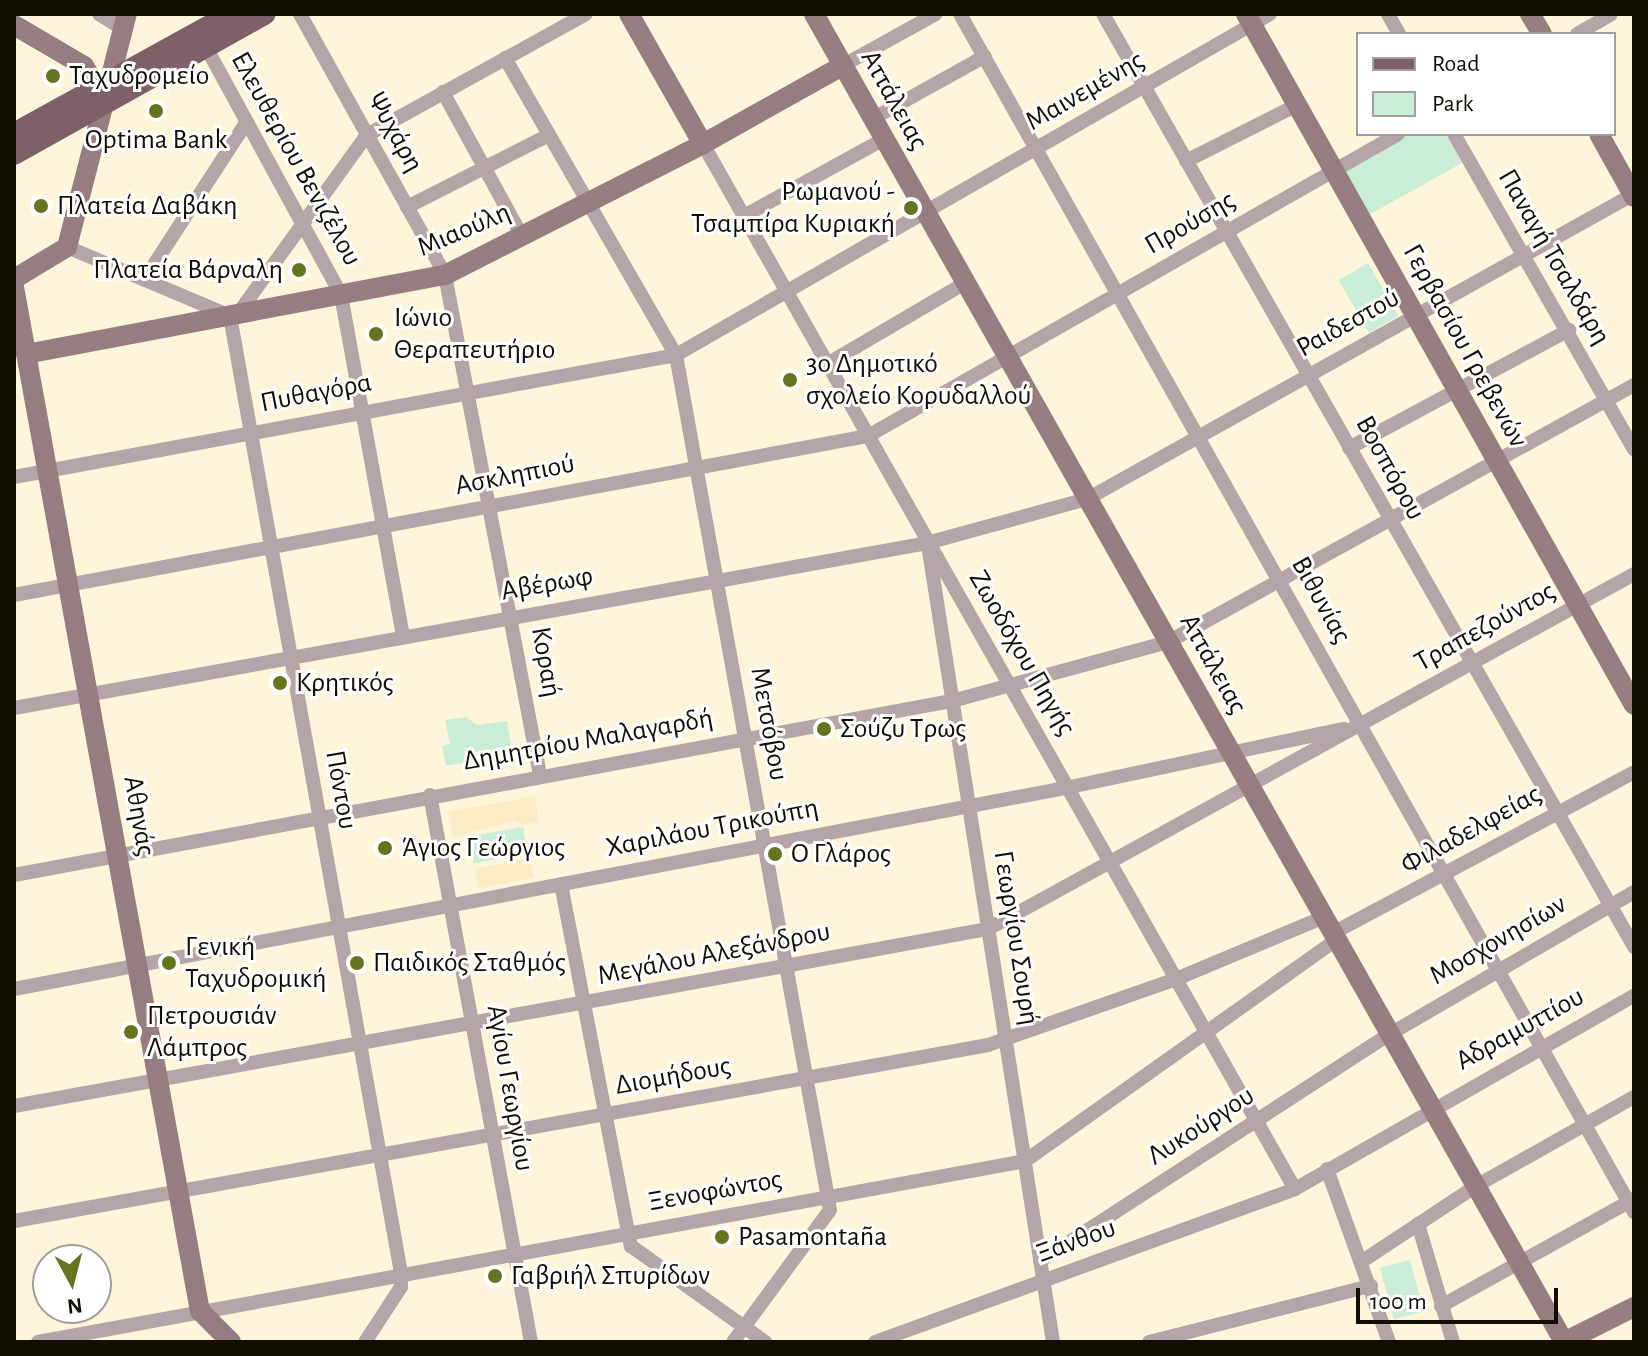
<!DOCTYPE html>
<meta charset="utf-8">
<style>
body{margin:0}
#map{position:relative;width:1648px;height:1356px;overflow:hidden;background:#fff5da;font-family:"Alegreya Sans",sans-serif}
div>[style]{position:absolute}
[style*='--x']{left:calc(var(--x)*1px);top:calc(var(--y)*1px);width:calc(var(--w)*1px);rotate:calc(var(--a)*1deg)}
.built>*{inset:0;background:#fbecc3;transform-origin:0 0}
.green>*{inset:0;background:#caedd7;transform-origin:0 0}
.street>*{height:14px;margin:-7px;padding:0 7px;transform-origin:7px;border-radius:7px;background:#b5a4a8}
.secondary>*{height:20px;margin:-10px;padding:0 10px;transform-origin:10px;border-radius:10px;background:#957d82}
.primary>*{height:22px;margin:-11px;padding:0 11px;transform-origin:11px;border-radius:11px;background:#7e6168}
.dots>*{width:22px;height:22px;translate:-50% -50%;box-sizing:border-box;border:4px solid #fff;border-radius:50%}
span{translate:-50% -50%;white-space:nowrap;text-align:center;line-height:1.15;-webkit-text-stroke:6px #fff;paint-order:stroke}
.poi-label{font-size:28px;color:#120e04}
.left{translate:0 -50%;text-align:left}
.right{translate:-100% -50%;text-align:right}
.street-label{font-size:28px;color:#120e04}
.frame{position:absolute;inset:0;border:16px solid #120e04;pointer-events:none}
.legend{position:absolute;left:1356px;top:32px;width:260px;height:104px;box-sizing:border-box;background:#fff;border:2px solid #a09f9b;margin:0;padding:10px 14px;list-style:none;font-size:24px;color:#120e04}
.legend li{display:flex;align-items:center;gap:16px;height:40px}
.legend b{width:40px;border:2px solid #a09f9b}
.north{position:absolute;left:32px;top:1244px;width:80px;height:80px;box-sizing:border-box;background:#fff;border:2px solid #a09f9b;border-radius:50%;rotate:173deg;font-size:22px;font-weight:700;line-height:32px;text-align:center;color:#120e04}
.north::after{content:'';display:block;margin:auto;width:28px;height:36px;background:#667420;clip-path:polygon(50% 0,100% 100%,50% 72%,0 100%)}
.scale{position:absolute;left:1356px;top:1288px;width:202px;height:36px;box-sizing:border-box;border:4px solid #120e04;border-top:0;padding-left:10px;font-size:24px;line-height:28px;white-space:nowrap;color:#120e04;-webkit-text-stroke:6px #fff;paint-order:stroke}
</style>
<div id="map">
<div class="built">
<i style="clip-path:polygon(535px 796px,539px 822px,522px 825px,520px 820px,453px 837px,448px 812px)"></i>
<i style="left:530px;top:858px;width:20px;height:56px;rotate:79deg"></i>
</div>
<div class="green">
<i style="clip-path:polygon(1407px 134px,1446px 134px,1462px 163px,1365px 217px,1340px 171px)"></i>
<i style="left:1368px;top:263px;width:61px;height:34px;rotate:60deg"></i>
<i style="clip-path:polygon(466px 717px,477px 725px,507px 721px,513px 754px,446px 766px,442px 746px,450px 744px,445px 720px)"></i>
<i style="left:523px;top:827px;width:27px;height:55px;rotate:80deg"></i>
<i style="left:1410px;top:1260px;width:53px;height:31px;rotate:75deg"></i>
</div>
<div class="street">
<i style="--x:99;--y:14;--w:28;--a:32"></i>
<i style="--x:300;--y:14;--w:299;--a:60.9"></i>
<i style="--x:445;--y:275;--w:509;--a:79.24"></i>
<i style="--x:960;--y:14;--w:1375;--a:60.64"></i>
<i style="--x:1103;--y:14;--w:1074;--a:60.35"></i>
<i style="--x:1388;--y:14;--w:23;--a:61"></i>
<i style="--x:1577;--y:34;--w:39;--a:-30"></i>
<i style="--x:206;--y:47;--w:282;--a:61.4"></i>
<i style="--x:341;--y:295;--w:348;--a:79.7"></i>
<i style="--x:505;--y:58;--w:343;--a:60.1"></i>
<i style="--x:676;--y:355;--w:857;--a:79.78"></i>
<i style="--x:828;--y:1198;--w:12;--a:81"></i>
<i style="--x:830;--y:1210;--w:164;--a:126.3"></i>
<i style="--x:842;--y:66;--w:107;--a:-29"></i>
<i style="--x:443;--y:92;--w:164;--a:61.3"></i>
<i style="--x:872;--y:119;--w:129;--a:-29.1"></i>
<i style="--x:1454;--y:134;--w:363;--a:60.3"></i>
<i style="--x:703;--y:144;--w:1201;--a:60.47"></i>
<i style="--x:1186;--y:161;--w:124;--a:-26.8"></i>
<i style="--x:407;--y:207;--w:159;--a:-26.9"></i>
<i style="--x:744;--y:216;--w:160;--a:-28.8"></i>
<i style="--x:67;--y:247;--w:177;--a:22.9"></i>
<i style="--x:230;--y:316;--w:972;--a:79.87"></i>
<i style="--x:401;--y:1273;--w:14;--a:90"></i>
<i style="--x:401;--y:1287;--w:66;--a:123.2"></i>
<i style="--x:144;--y:280;--w:187;--a:-57"></i>
<i style="--x:237;--y:315;--w:222;--a:-54.2"></i>
<i style="--x:367;--y:135;--w:250;--a:-28.9"></i>
<i style="--x:827;--y:364;--w:160;--a:-30.4"></i>
<i style="--x:1349;--y:448;--w:250;--a:-28.2"></i>
<i style="--x:14;--y:477;--w:673;--a:-10.44"></i>
<i style="--x:676;--y:355;--w:685;--a:-29.86"></i>
<i style="--x:929;--y:551;--w:801;--a:81.09"></i>
<i style="--x:14;--y:595;--w:869;--a:-10.55"></i>
<i style="--x:868;--y:436;--w:610;--a:-29.67"></i>
<i style="--x:14;--y:708;--w:928;--a:-10.24"></i>
<i style="--x:927;--y:543;--w:166;--a:-15.4"></i>
<i style="--x:1087;--y:499;--w:626;--a:-29.14"></i>
<i style="--x:430;--y:795;--w:556;--a:79.54"></i>
<i style="--x:14;--y:875;--w:954;--a:-10.51"></i>
<i style="--x:952;--y:701;--w:224;--a:-15.3"></i>
<i style="--x:1168;--y:642;--w:532;--a:-28.88"></i>
<i style="--x:561;--y:884;--w:369;--a:79.1"></i>
<i style="--x:631;--y:1246;--w:165;--a:35.6"></i>
<i style="--x:1333;--y:933;--w:341;--a:-28.1"></i>
<i style="--x:14;--y:989;--w:1075;--a:-10.83"></i>
<i style="--x:1070;--y:787;--w:280;--a:-12"></i>
<i style="--x:14;--y:1106;--w:990;--a:-10.3"></i>
<i style="--x:988;--y:929;--w:737;--a:-28.79"></i>
<i style="--x:1327;--y:1169;--w:184;--a:70.3"></i>
<i style="--x:14;--y:1221;--w:990;--a:-10.24"></i>
<i style="--x:988;--y:1045;--w:199;--a:-19.3"></i>
<i style="--x:1176;--y:979;--w:160;--a:-22.7"></i>
<i style="--x:1418;--y:1224;--w:123;--a:73.5"></i>
<i style="--x:1364;--y:1260;--w:134;--a:-33.5"></i>
<i style="--x:1476;--y:1186;--w:181;--a:-29.4"></i>
<i style="--x:1040;--y:1261;--w:417;--a:-33"></i>
<i style="--x:1390;--y:1034;--w:282;--a:-30.2"></i>
<i style="--x:1441;--y:1306;--w:221;--a:-29"></i>
<i style="--x:38;--y:1342;--w:1003;--a:-10.39"></i>
<i style="--x:1025;--y:1161;--w:383;--a:-35.4"></i>
<i style="--x:875;--y:1342;--w:447;--a:-20"></i>
<i style="--x:1295;--y:1189;--w:390;--a:-29.7"></i>
<i style="--x:1149;--y:1342;--w:229;--a:-14.2"></i>
</div>
<div class="secondary">
<i style="--x:629;--y:14;--w:150;--a:60.4"></i>
<i style="--x:814;--y:14;--w:1525;--a:60.54"></i>
<i style="--x:1246;--y:14;--w:792;--a:60.69"></i>
<i style="--x:1530;--y:14;--w:23;--a:59"></i>
<i style="--x:14;--y:25;--w:81;--a:30.4"></i>
<i style="--x:84;--y:66;--w:39;--a:59"></i>
<i style="--x:1599;--y:134;--w:72;--a:60.9"></i>
<i style="--x:14;--y:279;--w:62;--a:-31.1"></i>
<i style="--x:67;--y:247;--w:241;--a:-75.6"></i>
<i style="--x:14;--y:287;--w:1041;--a:79.71"></i>
<i style="--x:200;--y:1311;--w:44;--a:45"></i>
<i style="--x:26;--y:354;--w:426;--a:-10.7"></i>
<i style="--x:445;--y:275;--w:289;--a:-26.9"></i>
<i style="--x:703;--y:144;--w:159;--a:-29.3"></i>
<i style="--x:1564;--y:1342;--w:78;--a:-26.6"></i>
</div>
<div class="primary">
<i style="--x:14;--y:134;--w:248;--a:-28.9"></i>
<i style="--x:14;--y:154;--w:287;--a:-29.2"></i>
</div>
<div class="dots">
<i style="left:53px;top:76px;background:#667420"></i>
<i style="left:156px;top:111px;background:#667420"></i>
<i style="left:41px;top:206px;background:#667420"></i>
<i style="left:911px;top:208px;background:#667420"></i>
<i style="left:299px;top:270px;background:#667420"></i>
<i style="left:376px;top:334px;background:#667420"></i>
<i style="left:790px;top:380px;background:#667420"></i>
<i style="left:280px;top:683px;background:#667420"></i>
<i style="left:824px;top:729px;background:#667420"></i>
<i style="left:385px;top:848px;background:#667420"></i>
<i style="left:775px;top:854px;background:#667420"></i>
<i style="left:169px;top:963px;background:#667420"></i>
<i style="left:357px;top:963px;background:#667420"></i>
<i style="left:131px;top:1032px;background:#667420"></i>
<i style="left:722px;top:1237px;background:#667420"></i>
<i style="left:495px;top:1276px;background:#667420"></i>
</div>
<div class="poi-label">
<span class="left" style="left:69px;top:76px">Ταχυδρομείο</span>
<span style="left:156px;top:140px">Optima Bank</span>
<span class="right" style="left:895px;top:208px">Ρωμανού -<br>Τσαμπίρα Κυριακή</span>
<span class="left" style="left:57px;top:206px">Πλατεία Δαβάκη</span>
<span class="right" style="left:283px;top:270px">Πλατεία Βάρναλη</span>
<span class="left" style="left:394px;top:334px">Ιώνιο<br>Θεραπευτήριο</span>
<span class="left" style="left:806px;top:380px">3ο Δημοτικό<br>σχολείο Κορυδαλλού</span>
<span class="left" style="left:296px;top:683px">Κρητικός</span>
<span class="left" style="left:840px;top:729px">Σούζυ Τρως</span>
<span class="left" style="left:401px;top:848px">Άγιος Γεώργιος</span>
<span class="left" style="left:791px;top:854px">Ο Γλάρος</span>
<span class="left" style="left:185px;top:963px">Γενική<br>Ταχυδρομική</span>
<span class="left" style="left:373px;top:963px">Παιδικός Σταθμός</span>
<span class="left" style="left:147px;top:1032px">Πετρουσιάν<br>Λάμπρος</span>
<span class="left" style="left:738px;top:1237px">Pasamontaña</span>
<span class="left" style="left:511px;top:1276px">Γαβριήλ Σπυρίδων</span>
</div>
<div class="street-label">
<span style="left:1085px;top:91px;rotate:-30deg">Μαινεμένης</span>
<span style="left:894px;top:100px;rotate:61deg">Αττάλειας</span>
<span style="left:395px;top:132px;rotate:61deg">Ψυχάρη</span>
<span style="left:296px;top:159px;rotate:61deg">Ελευθερίου Βενιζέλου</span>
<span style="left:1190px;top:223px;rotate:-30deg">Προύσης</span>
<span style="left:464px;top:230px;rotate:-23deg">Μιαούλη</span>
<span style="left:1554px;top:257px;rotate:60deg">Παναγή Τσαλδάρη</span>
<span style="left:1348px;top:323px;rotate:-29deg">Ραιδεστού</span>
<span style="left:1465px;top:346px;rotate:61deg">Γερβασίου Γρεβενών</span>
<span style="left:316px;top:393px;rotate:-11deg">Πυθαγόρα</span>
<span style="left:1390px;top:468px;rotate:61deg">Βοσπόρου</span>
<span style="left:515px;top:475px;rotate:-11deg">Ασκληπιού</span>
<span style="left:547px;top:584px;rotate:-10deg">Αβέρωφ</span>
<span style="left:1321px;top:600px;rotate:61deg">Βιθυνίας</span>
<span style="left:1485px;top:627px;rotate:-29deg">Τραπεζούντος</span>
<span style="left:1022px;top:653px;rotate:60deg">Ζωοδόχου Πηγής</span>
<span style="left:546px;top:662px;rotate:80deg">Κοραή</span>
<span style="left:1213px;top:664px;rotate:61deg">Αττάλειας</span>
<span style="left:769px;top:724px;rotate:80deg">Μετσόβου</span>
<span style="left:588px;top:740px;rotate:-10deg">Δημητρίου Μαλαγαρδή</span>
<span style="left:341px;top:790px;rotate:80deg">Πόντου</span>
<span style="left:139px;top:816px;rotate:80deg">Αθηνάς</span>
<span style="left:712px;top:828px;rotate:-11deg">Χαριλάου Τρικούπη</span>
<span style="left:1471px;top:830px;rotate:-29deg">Φιλαδελφείας</span>
<span style="left:1016px;top:938px;rotate:81deg">Γεωργίου Σουρή</span>
<span style="left:1498px;top:940px;rotate:-30deg">Μοσχονησίων</span>
<span style="left:714px;top:954px;rotate:-11deg">Μεγάλου Αλεξάνδρου</span>
<span style="left:1520px;top:1029px;rotate:-29deg">Αδραμυττίου</span>
<span style="left:673px;top:1076px;rotate:-10deg">Διομήδους</span>
<span style="left:510px;top:1088px;rotate:80deg">Αγίου Γεωργίου</span>
<span style="left:1201px;top:1126px;rotate:-33deg">Λυκούργου</span>
<span style="left:715px;top:1191px;rotate:-10deg">Ξενοφώντος</span>
<span style="left:1076px;top:1241px;rotate:-20deg">Ξάνθου</span>
</div>
<div class="frame"></div>
<ul class="legend">
<li><b style="height:10px;background:#7e6168"></b>Road</li>
<li><b style="height:22px;background:#caedd7"></b>Park</li>
</ul>
<div class="north">N</div>
<div class="scale">100 m</div>
</div>
